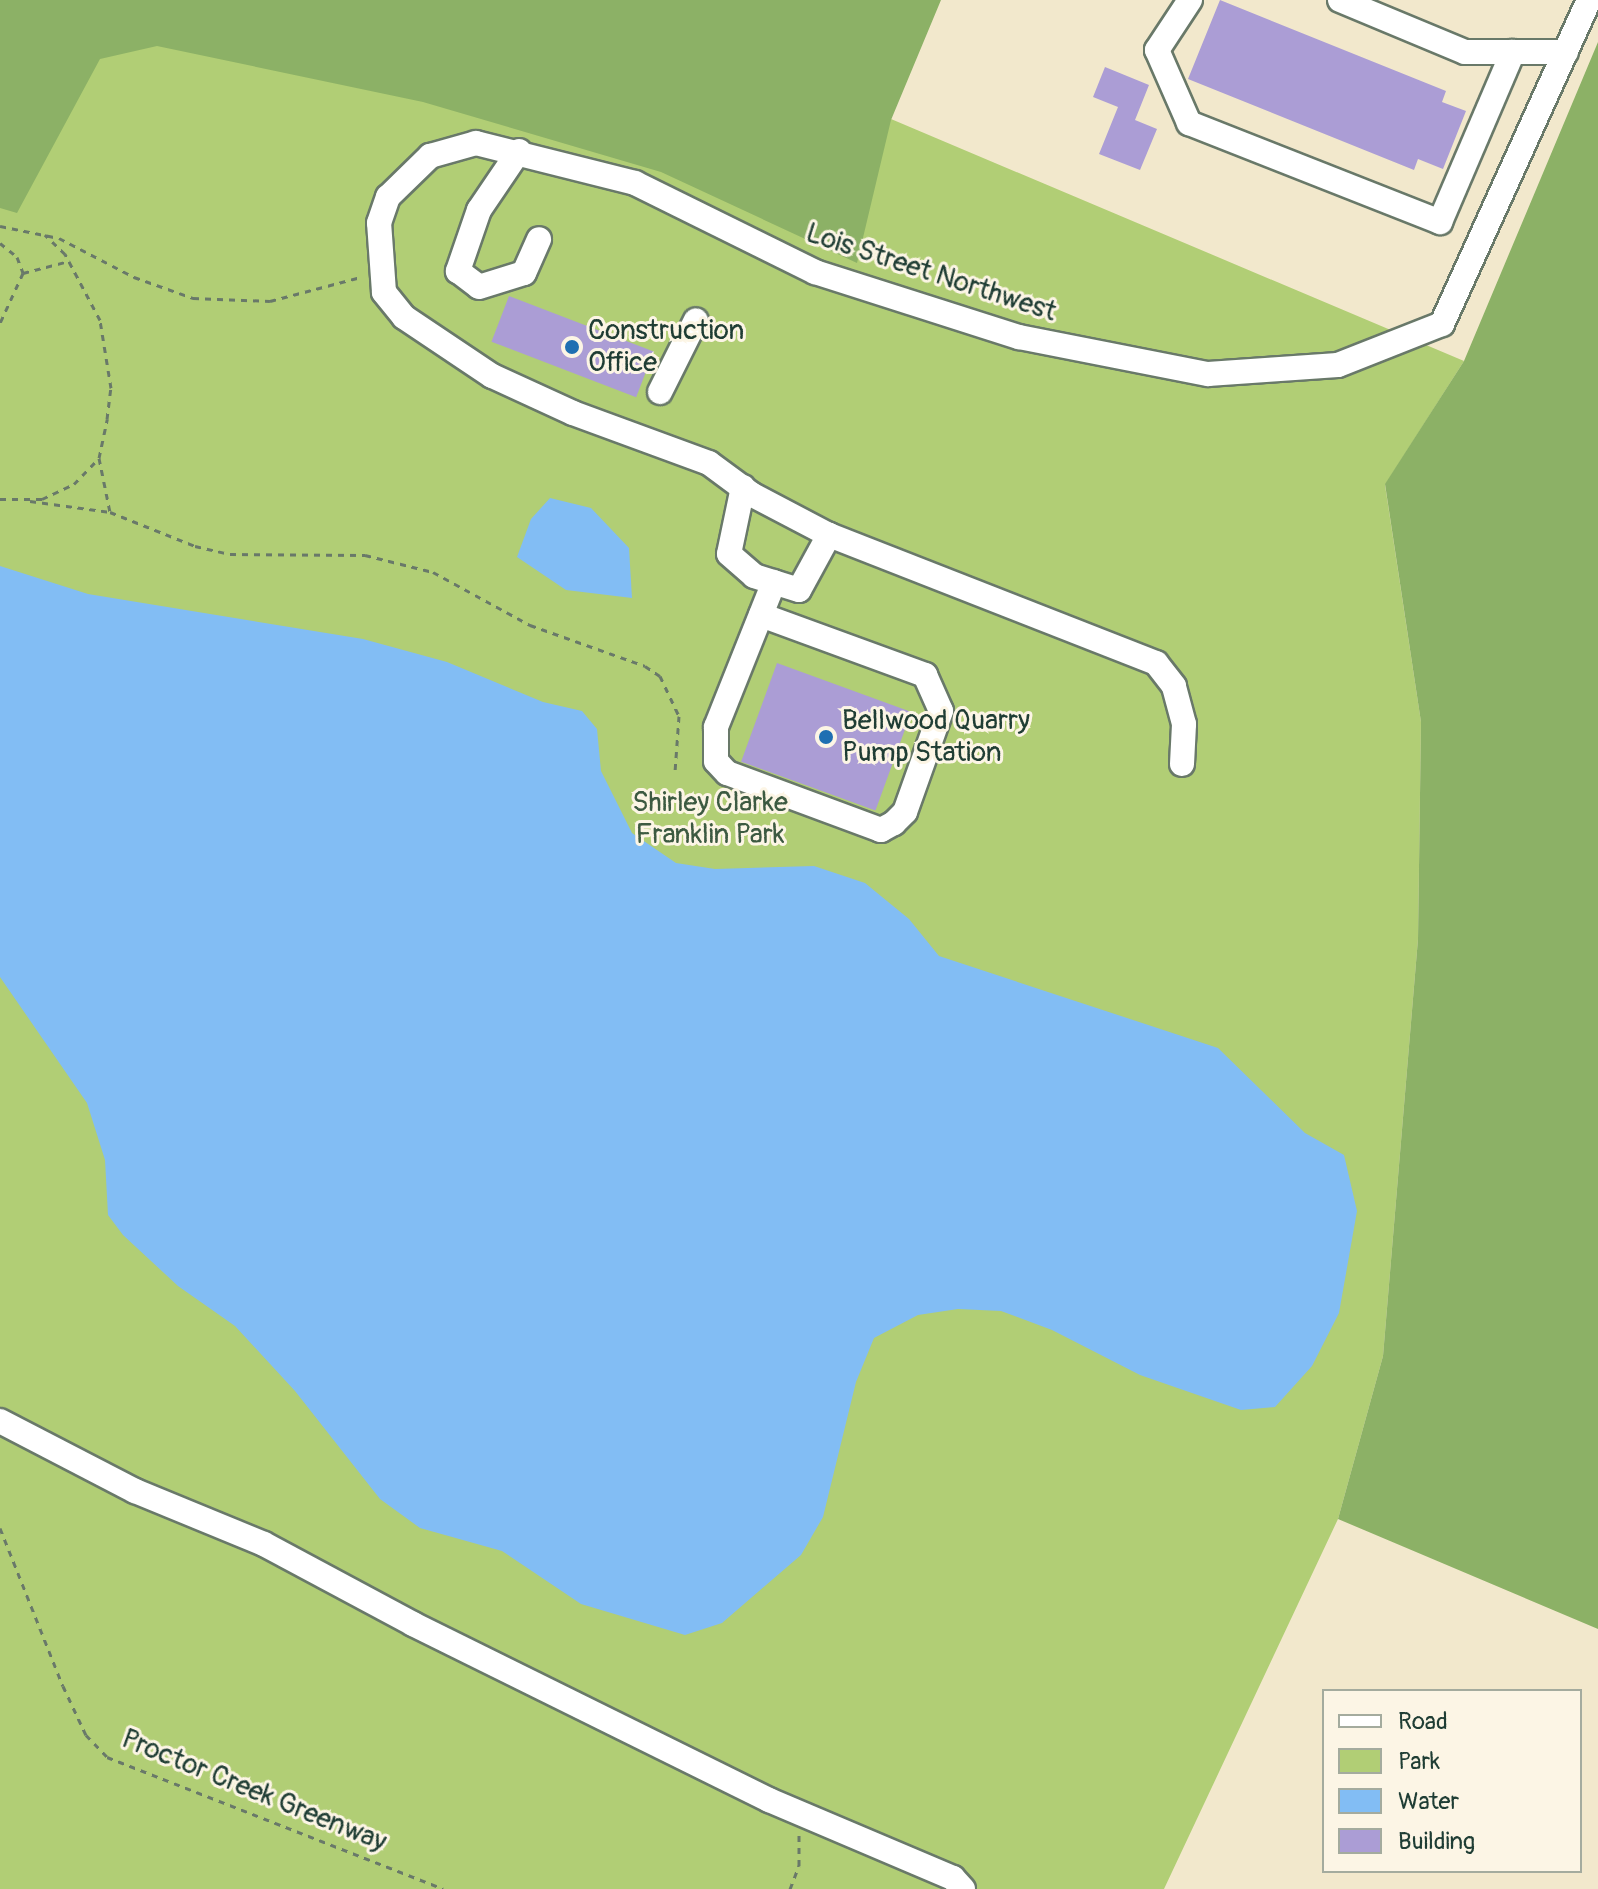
<!DOCTYPE html>
<style>
body{margin:0}
#map{position:relative;width:1598px;height:1889px;overflow:hidden;background:#f2e8cc;font-family:Pangolin,sans-serif}
div>[style]{position:absolute}
[style*='--x']{left:calc(var(--x)*1px);top:calc(var(--y)*1px);width:calc(var(--w)*1px);rotate:calc(var(--a)*1deg)}
.green>*{inset:0;background:#b1ce75}
.forest>*{inset:0;background:#8cb166}
.water>*{inset:0;background:#82bdf4}
.building>*{inset:0;background:#ab9dd5;transform-origin:0 0}
.path>*{height:3px;margin-top:-1.5px;transform-origin:0;background:repeating-linear-gradient(90deg,#697969 0 6px,transparent 0 12px)}
.roads{filter:drop-shadow(2px 0 #697969) drop-shadow(-2px 0 #697969) drop-shadow(0 2px #697969) drop-shadow(0 -2px #697969)}
.minor>*{height:24px;margin:-12px;padding:0 12px;transform-origin:12px;border-radius:12px;background:#fff}
.dots>*{width:22px;height:22px;translate:-50% -50%;box-sizing:border-box;border:4px solid #fcf5e5;border-radius:50%}
span{translate:-50% -50%;white-space:nowrap;text-align:center;line-height:1.15;-webkit-text-stroke:6px #fcf5e5;paint-order:stroke}
.street-label{font-size:28px;color:#1f3d34}
.poi-label{font-size:28px;color:#1f3d34}
.left{translate:0 -50%;text-align:left}
.park-label{font-size:28px;color:#3c5a41}
.legend{position:absolute;left:1322px;top:1689px;width:260px;height:184px;box-sizing:border-box;background:#fcf5e5;border:2px solid #a4ab9e;margin:0;padding:10px 14px;list-style:none;font-size:24px;color:#1f3d34}
.legend li{display:flex;align-items:center;gap:16px;height:40px}
.legend b{width:40px;border:2px solid #a4ab9e}
</style>
<div id="map">
<div class="green">
<i style="clip-path:polygon(0 0,891px 119px,1464px 361px,1385px 485px,1421px 722px,1418px 939px,1383px 1356px,1338px 1519px,1164px 1889px,0 1889px)"></i>
</div>
<div class="forest">
<i style="clip-path:polygon(0 0,941px 0,891px 120px,857px 263px,661px 172px,423px 102px,157px 46px,100px 59px,17px 213px,0 208px)"></i>
<i style="clip-path:polygon(1598px 42px,1598px 1629px,1338px 1519px,1383px 1356px,1418px 939px,1421px 722px,1385px 484px,1464px 361px)"></i>
</div>
<div class="water">
<i style="clip-path:polygon(550px 498px,591px 508px,629px 548px,632px 598px,566px 590px,517px 557px,531px 519px)"></i>
<i style="clip-path:polygon(0 566px,88px 594px,363px 639px,447px 662px,543px 702px,582px 711px,597px 729px,601px 771px,632px 833px,676px 863px,715px 869px,814px 866px,865px 883px,909px 919px,939px 956px,1218px 1048px,1305px 1133px,1344px 1155px,1357px 1211px,1339px 1313px,1312px 1366px,1275px 1407px,1241px 1410px,1140px 1375px,1052px 1330px,1001px 1311px,958px 1309px,918px 1315px,874px 1338px,856px 1382px,823px 1517px,801px 1555px,722px 1623px,685px 1635px,581px 1604px,502px 1551px,420px 1528px,380px 1499px,295px 1391px,235px 1326px,178px 1286px,123px 1235px,108px 1215px,105px 1160px,87px 1103px,0 977px)"></i>
</div>
<div class="building">
<i style="clip-path:polygon(1220px 0,1446px 91px,1442px 102px,1466px 111px,1443px 169px,1418px 159px,1414px 170px,1188px 79px)"></i>
<i style="clip-path:polygon(1105px 67px,1149px 85px,1135px 120px,1157px 129px,1140px 170px,1099px 154px,1118px 107px,1093px 97px)"></i>
<i style="left:509px;top:296px;width:155px;height:49px;rotate:21deg"></i>
<i style="left:777px;top:663px;width:143px;height:105px;rotate:20deg"></i>
</div>
<div class="path">
<i style="--x:0;--y:226;--w:60;--a:11.5"></i>
<i style="--x:59;--y:238;--w:85;--a:27.5"></i>
<i style="--x:134;--y:277;--w:63;--a:19.6"></i>
<i style="--x:193;--y:298;--w:77;--a:2.2"></i>
<i style="--x:270;--y:301;--w:94;--a:-14.8"></i>
<i style="--x:0;--y:243;--w:22;--a:39"></i>
<i style="--x:17;--y:257;--w:17;--a:69"></i>
<i style="--x:23;--y:273;--w:55;--a:114.7"></i>
<i style="--x:23;--y:273;--w:48;--a:-14.6"></i>
<i style="--x:99;--y:458;--w:55;--a:78.5"></i>
<i style="--x:0;--y:499;--w:42;--a:0"></i>
<i style="--x:42;--y:499;--w:35;--a:-25"></i>
<i style="--x:74;--y:484;--w:36;--a:-46"></i>
<i style="--x:99;--y:458;--w:40;--a:-78"></i>
<i style="--x:107;--y:419;--w:31;--a:-83"></i>
<i style="--x:111;--y:388;--w:69;--a:-99.2"></i>
<i style="--x:100;--y:320;--w:75;--a:-117.9"></i>
<i style="--x:65;--y:254;--w:28;--a:-136"></i>
<i style="--x:30;--y:501;--w:81;--a:7.8"></i>
<i style="--x:110;--y:512;--w:92;--a:21.8"></i>
<i style="--x:195;--y:546;--w:36;--a:13"></i>
<i style="--x:230;--y:554;--w:135;--a:0.4"></i>
<i style="--x:365;--y:555;--w:70;--a:14"></i>
<i style="--x:433;--y:572;--w:111;--a:28.7"></i>
<i style="--x:530;--y:625;--w:122;--a:19.6"></i>
<i style="--x:645;--y:666;--w:18;--a:34"></i>
<i style="--x:660;--y:676;--w:44;--a:64.6"></i>
<i style="--x:679;--y:716;--w:56;--a:94.1"></i>
<i style="--x:0;--y:1528;--w:170;--a:68.3"></i>
<i style="--x:63;--y:1686;--w:54;--a:64.9"></i>
<i style="--x:86;--y:1735;--w:30;--a:46"></i>
<i style="--x:107;--y:1757;--w:361;--a:21.4"></i>
<i style="--x:790;--y:1889;--w:25;--a:-69"></i>
<i style="--x:799;--y:1866;--w:31;--a:-90"></i>
</div>
<div class="roads">
<div class="minor">
<i style="--x:1190;--y:0;--w:60;--a:123.4"></i>
<i style="--x:1157;--y:50;--w:80;--a:66.3"></i>
<i style="--x:1189;--y:123;--w:270;--a:21.5"></i>
<i style="--x:1440;--y:222;--w:185;--a:-66.8"></i>
<i style="--x:1340;--y:0;--w:135;--a:22.6"></i>
<i style="--x:1465;--y:52;--w:101;--a:0"></i>
<i style="--x:519;--y:151;--w:71;--a:124.1"></i>
<i style="--x:479;--y:210;--w:65;--a:109"></i>
<i style="--x:458;--y:271;--w:26;--a:37"></i>
<i style="--x:479;--y:287;--w:47;--a:-17.3"></i>
<i style="--x:524;--y:273;--w:37;--a:-66"></i>
<i style="--x:660;--y:392;--w:80;--a:-63.4"></i>
<i style="--x:743;--y:487;--w:68;--a:101.8"></i>
<i style="--x:729;--y:554;--w:33;--a:41"></i>
<i style="--x:754;--y:576;--w:47;--a:17.3"></i>
<i style="--x:799;--y:590;--w:63;--a:-61.4"></i>
<i style="--x:761;--y:615;--w:175;--a:20.1"></i>
<i style="--x:925;--y:675;--w:39;--a:66"></i>
<i style="--x:941;--y:711;--w:107;--a:109.6"></i>
<i style="--x:905;--y:812;--w:16;--a:135"></i>
<i style="--x:894;--y:823;--w:15;--a:152"></i>
<i style="--x:881;--y:830;--w:164;--a:-159.7"></i>
<i style="--x:727;--y:773;--w:16;--a:-133"></i>
<i style="--x:716;--y:761;--w:34;--a:-90"></i>
<i style="--x:716;--y:727;--w:156;--a:-68.2"></i>
<i style="--x:1182;--y:764;--w:40;--a:-87.1"></i>
<i style="--x:1184;--y:724;--w:39;--a:-105"></i>
<i style="--x:1174;--y:686;--w:29;--a:-128"></i>
<i style="--x:1156;--y:663;--w:351;--a:-158.6"></i>
<i style="--x:829;--y:535;--w:88;--a:-152.3"></i>
<i style="--x:751;--y:494;--w:52;--a:-143.6"></i>
<i style="--x:709;--y:463;--w:145;--a:-159.8"></i>
<i style="--x:573;--y:413;--w:89;--a:-155.4"></i>
<i style="--x:492;--y:376;--w:106;--a:-146.2"></i>
<i style="--x:404;--y:317;--w:32;--a:-129"></i>
<i style="--x:384;--y:292;--w:69;--a:-94.1"></i>
<i style="--x:379;--y:223;--w:28;--a:-71"></i>
<i style="--x:388;--y:197;--w:59;--a:-44.3"></i>
<i style="--x:430;--y:156;--w:48;--a:-15.8"></i>
<i style="--x:476;--y:143;--w:164;--a:14.1"></i>
<i style="--x:635;--y:183;--w:201;--a:26.3"></i>
<i style="--x:815;--y:272;--w:214;--a:17.7"></i>
<i style="--x:1019;--y:337;--w:193;--a:11.1"></i>
<i style="--x:1208;--y:374;--w:130;--a:-4"></i>
<i style="--x:1338;--y:365;--w:112;--a:-21.5"></i>
<i style="--x:1442;--y:324;--w:356;--a:-65.6"></i>
<i style="--x:0;--y:1421;--w:152;--a:27.4"></i>
<i style="--x:135;--y:1491;--w:139;--a:22.3"></i>
<i style="--x:264;--y:1544;--w:169;--a:28.2"></i>
<i style="--x:413;--y:1624;--w:397;--a:26.3"></i>
<i style="--x:769;--y:1800;--w:200;--a:23"></i>
<i style="--x:953;--y:1878;--w:15;--a:48"></i>
</div>
</div>
<div class="dots">
<i style="left:572px;top:347px;background:#1f6fb2"></i>
<i style="left:826px;top:737px;background:#1f6fb2"></i>
</div>
<div class="street-label">
<span style="left:931px;top:273px;rotate:18deg">Lois Street Northwest</span>
<span style="left:254px;top:1791px;rotate:22deg">Proctor Creek Greenway</span>
</div>
<div class="poi-label">
<span class="left" style="left:588px;top:347px">Construction<br>Office</span>
<span class="left" style="left:842px;top:737px">Bellwood Quarry<br>Pump Station</span>
</div>
<div class="park-label">
<span style="left:710px;top:819px">Shirley Clarke<br>Franklin Park</span>
</div>
<ul class="legend">
<li><b style="height:10px;background:#fff"></b>Road</li>
<li><b style="height:22px;background:#b1ce75"></b>Park</li>
<li><b style="height:22px;background:#82bdf4"></b>Water</li>
<li><b style="height:22px;background:#ab9dd5"></b>Building</li>
</ul>
</div>
